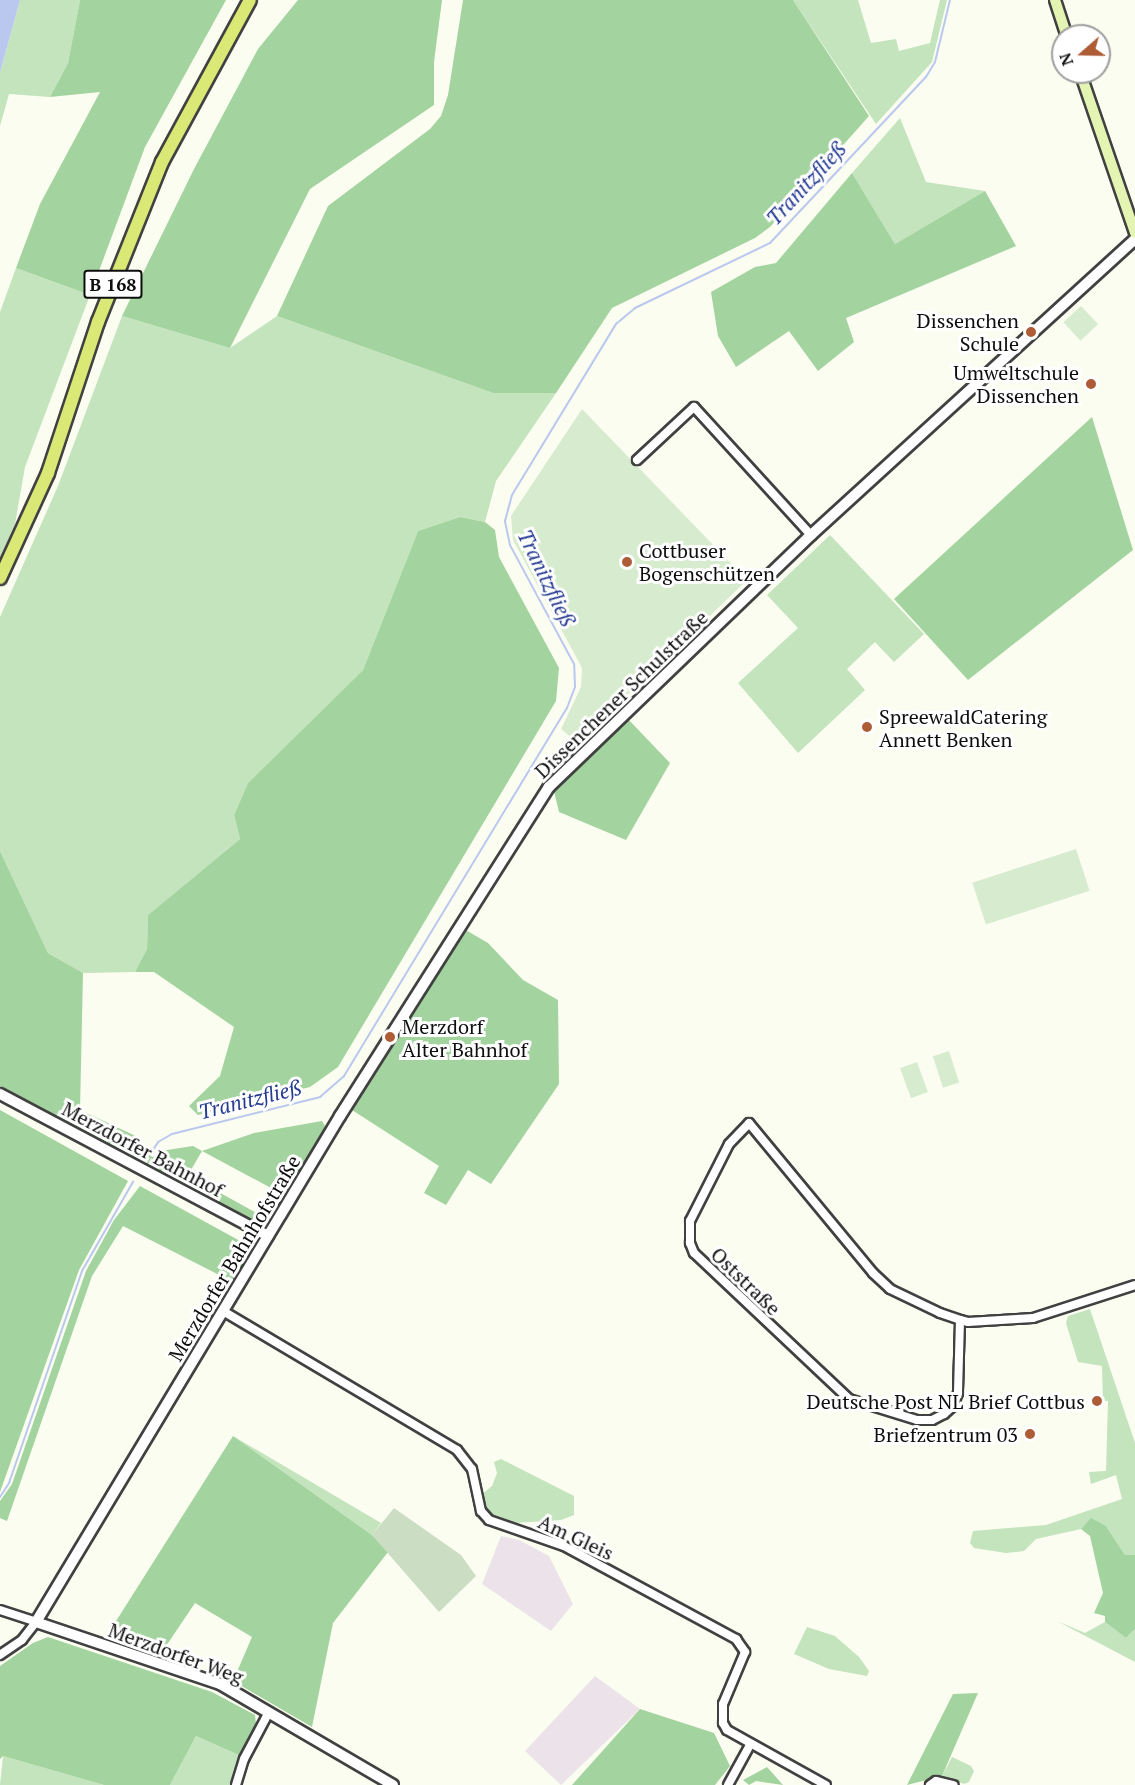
<!DOCTYPE html>
<meta charset="utf-8">
<style>
body{margin:0}
#map{position:relative;width:1135px;height:1785px;overflow:hidden;background:#fbfdf0;font-family:"PT Serif",serif}
div>[style]{position:absolute}
[style*='--x']{left:calc(var(--x)*1px);top:calc(var(--y)*1px);width:calc(var(--w)*1px);rotate:calc(var(--a)*1deg)}
.industrial>*{inset:0;background:#ebe3e9}
.green>*{inset:0;background:#c3e4bd}
.forest>*{inset:0;background:#a3d39e}
.cemetery>*{inset:0;background:#cbddc3}
.pitch>*{inset:0;background:#d7ecce;transform-origin:0 0}
.water>*{inset:0;background:#bac8ef}
.stream>*{height:2px;margin:-1px;padding:0 1px;transform-origin:1px;border-radius:1px;background:#bac8ef}
.roads{filter:drop-shadow(2px 0 #414141) drop-shadow(-2px 0 #414141) drop-shadow(0 2px #414141) drop-shadow(0 -2px #414141)}
.minor>*{height:8px;margin:-4px;padding:0 4px;transform-origin:4px;border-radius:4px;background:#fff}
.tertiary>*{height:10px;margin:-5px;padding:0 5px;transform-origin:5px;border-radius:5px;background:#fff}
.secondary>*{height:10px;margin:-5px;padding:0 5px;transform-origin:5px;border-radius:5px;background:#e4f5b3}
.primary>*{height:12px;margin:-6px;padding:0 6px;transform-origin:6px;border-radius:6px;background:#dae875}
.dots>*{width:16px;height:16px;translate:-50% -50%;box-sizing:border-box;border:3px solid #fff;border-radius:50%}
span{translate:-50% -50%;white-space:nowrap;text-align:center;line-height:1.15;-webkit-text-stroke:6px #fff;paint-order:stroke}
.shield-label span{padding:2px 4px;background:#fff;border:2px solid;border-radius:4px;-webkit-text-stroke-width:0}
.shield-label{font-size:18px;color:#0e0e0e;font-weight:700}
.poi-label{font-size:20px;color:#0e0e0e}
.right{translate:-100% -50%;text-align:right}
.left{translate:0 -50%;text-align:left}
.street-label{font-size:20px;color:#0e0e0e}
.water-label{font-size:21px;color:#253b91;font-style:italic}
.north{position:absolute;left:1051px;top:24px;width:60px;height:60px;box-sizing:border-box;background:#fff;border:2px solid #9f9f9f;border-radius:50%;rotate:250deg;font-size:16px;font-weight:700;line-height:24px;text-align:center;color:#0e0e0e}
.north::after{content:'';display:block;margin:auto;width:21px;height:27px;background:#ad5c36;clip-path:polygon(50% 0,100% 100%,50% 72%,0 100%)}
</style>
<div id="map">
<div class="industrial">
<i style="clip-path:polygon(501px 1536px,519px 1540px,549px 1556px,573px 1604px,551px 1631px,482px 1584px)"></i>
<i style="clip-path:polygon(595px 1676px,640px 1709px,561px 1785px,525px 1751px)"></i>
</div>
<div class="green">
<i style="clip-path:polygon(20px 0,80px 0,68px 63px,50px 97px,9px 94px,0 126px,0 73px)"></i>
<i style="clip-path:polygon(793px 0,858px 0,871px 43px,896px 39px,899px 51px,930px 43px,940px 0,947px 0,932px 62px,876px 124px)"></i>
<i style="clip-path:polygon(900px 118px,926px 182px,985px 191px,895px 244px,852px 173px)"></i>
<i style="clip-path:polygon(16px 268px,90px 295px,25px 467px,15px 524px,0 558px,0 312px)"></i>
<i style="clip-path:polygon(122px 316px,230px 348px,277px 316px,493px 393px,556px 393px,496px 481px,485px 522px,460px 517px,418px 531px,363px 670px,248px 783px,234px 815px,240px 839px,148px 915px,147px 949px,135px 972px,83px 973px,48px 953px,0 851px,0 617px,58px 486px)"></i>
<i style="clip-path:polygon(830px 535px,924px 634px,894px 662px,875px 642px,847px 669px,865px 690px,798px 753px,738px 683px,798px 628px,767px 595px)"></i>
<i style="clip-path:polygon(1090px 1309px,1135px 1443px,1135px 1555px,1125px 1555px,1106px 1526px,1091px 1519px,1081px 1529px,1036px 1539px,1024px 1551px,1006px 1553px,974px 1548px,970px 1543px,973px 1531px,1046px 1525px,1122px 1499px,1116px 1475px,1091px 1484px,1089px 1472px,1106px 1471px,1108px 1401px,1103px 1401px,1102px 1366px,1078px 1362px,1066px 1323px,1068px 1316px)"></i>
<i style="clip-path:polygon(233px 1436px,381px 1523px,372px 1535px)"></i>
<i style="clip-path:polygon(501px 1459px,574px 1496px,574px 1515px,561px 1520px,514px 1523px,499px 1519px,487px 1510px,481px 1495px,492px 1486px,497px 1473px,494px 1462px)"></i>
<i style="clip-path:polygon(1057px 1621px,1085px 1633px,1105px 1622px,1126px 1638px,1135px 1629px,1135px 1662px)"></i>
<i style="clip-path:polygon(807px 1627px,835px 1636px,859px 1657px,869px 1671px,867px 1676px,829px 1669px,794px 1654px)"></i>
<i style="clip-path:polygon(196px 1736px,241px 1756px,230px 1785px,170px 1785px)"></i>
<i style="clip-path:polygon(3px 1756px,104px 1785px,0 1785px)"></i>
<i style="clip-path:polygon(952px 1757px,971px 1766px,974px 1771px,969px 1782px,964px 1784px,942px 1776px)"></i>
</div>
<div class="forest">
<i style="clip-path:polygon(80px 0,226px 0,145px 147px,90px 295px,16px 268px,40px 204px,100px 92px,50px 97px,68px 63px)"></i>
<i style="clip-path:polygon(298px 0,442px 0,434px 62px,434px 105px,310px 189px,230px 348px,122px 316px,194px 169px,258px 49px)"></i>
<i style="clip-path:polygon(463px 0,793px 0,869px 116px,770px 227px,755px 238px,612px 308px,556px 393px,493px 393px,277px 316px,328px 206px,430px 129px,441px 116px,448px 95px)"></i>
<i style="clip-path:polygon(852px 173px,895px 244px,985px 191px,1016px 246px,846px 318px,854px 342px,818px 371px,789px 331px,736px 367px,718px 336px,711px 292px,755px 267px,776px 263px)"></i>
<i style="clip-path:polygon(1092px 417px,1133px 550px,968px 680px,894px 599px)"></i>
<i style="clip-path:polygon(460px 517px,485px 522px,495px 530px,499px 557px,559px 668px,556px 701px,338px 1067px,310px 1087px,198px 1115px,189px 1106px,220px 1076px,234px 1027px,154px 972px,135px 972px,147px 949px,148px 915px,240px 839px,234px 815px,248px 783px,363px 670px,418px 531px)"></i>
<i style="clip-path:polygon(626px 717px,670px 763px,626px 840px,559px 812px,553px 787px)"></i>
<i style="clip-path:polygon(0 851px,48px 953px,83px 973px,80px 1110px,140px 1138px,145px 1153px,153px 1157px,161px 1151px,193px 1146px,202px 1151px,254px 1133px,322px 1121px,325px 1126px,318px 1140px,286px 1196px,202px 1151px,188px 1175px,271px 1221px,261px 1225px,0 1086px)"></i>
<i style="clip-path:polygon(464px 929px,488px 943px,523px 980px,558px 1000px,559px 1084px,491px 1184px,468px 1170px,446px 1205px,424px 1193px,439px 1166px,352px 1110px)"></i>
<i style="clip-path:polygon(0 1110px,128px 1181px,79px 1270px,0 1492px)"></i>
<i style="clip-path:polygon(140px 1186px,251px 1247px,249px 1259px,235px 1283px,123px 1226px,92px 1276px,7px 1521px,0 1518px,0 1501px,12px 1484px,86px 1271px,114px 1220px)"></i>
<i style="clip-path:polygon(233px 1436px,372px 1535px,388px 1552px,333px 1623px,312px 1727px,233px 1681px,252px 1637px,195px 1603px,160px 1655px,106px 1637px)"></i>
<i style="clip-path:polygon(1091px 1518px,1106px 1526px,1125px 1555px,1135px 1555px,1135px 1629px,1126px 1638px,1105px 1622px,1105px 1616px,1094px 1613px,1103px 1593px,1090px 1536px,1081px 1529px)"></i>
<i style="clip-path:polygon(48px 1637px,212px 1692px,255px 1715px,256px 1724px,241px 1756px,196px 1736px,170px 1785px,104px 1785px,3px 1756px,0 1759px,0 1666px,33px 1643px)"></i>
<i style="clip-path:polygon(978px 1693px,942px 1776px,907px 1785px,953px 1694px)"></i>
<i style="clip-path:polygon(640px 1709px,714px 1733px,730px 1766px,715px 1785px,572px 1785px)"></i>
<i style="clip-path:polygon(767px 1767px,783px 1785px,756px 1781px,749px 1785px,743px 1780px)"></i>
</div>
<div class="cemetery">
<i style="clip-path:polygon(394px 1508px,461px 1555px,476px 1576px,439px 1612px,372px 1535px)"></i>
</div>
<div class="pitch">
<i style="left:1081px;top:306px;width:25px;height:24px;rotate:47deg"></i>
<i style="clip-path:polygon(582px 409px,747px 580px,578px 743px,561px 729px,581px 687px,582px 668px,513px 540px,511px 516px)"></i>
<i style="left:1076px;top:849px;width:44px;height:109px;rotate:72deg"></i>
<i style="left:949px;top:1051px;width:33px;height:17px;rotate:72deg"></i>
<i style="left:917px;top:1062px;width:32px;height:18px;rotate:70deg"></i>
</div>
<div class="water">
<i style="clip-path:polygon(0 0,20px 0,0 73px)"></i>
</div>
<div class="stream">
<i style="--x:150;--y:1155;--w:15;--a:-58"></i>
<i style="--x:158;--y:1142;--w:16;--a:-30"></i>
<i style="--x:172;--y:1134;--w:153;--a:-14"></i>
<i style="--x:320;--y:1097;--w:32;--a:-41"></i>
<i style="--x:344;--y:1076;--w:430;--a:-58.8"></i>
<i style="--x:567;--y:708;--w:22;--a:-69"></i>
<i style="--x:575;--y:687;--w:23;--a:-92"></i>
<i style="--x:574;--y:664;--w:135;--a:-118.3"></i>
<i style="--x:510;--y:545;--w:25;--a:-102"></i>
<i style="--x:505;--y:521;--w:27;--a:-75"></i>
<i style="--x:512;--y:495;--w:200;--a:-58.7"></i>
<i style="--x:616;--y:324;--w:25;--a:-40"></i>
<i style="--x:635;--y:308;--w:150;--a:-25.7"></i>
<i style="--x:770;--y:243;--w:228;--a:-46.8"></i>
<i style="--x:926;--y:77;--w:17;--a:-59"></i>
<i style="--x:935;--y:62;--w:64;--a:-76.4"></i>
<i style="--x:0;--y:1497;--w:17;--a:-57"></i>
<i style="--x:9;--y:1483;--w:224;--a:-71"></i>
<i style="--x:82;--y:1271;--w:103;--a:-60.2"></i>
</div>
<div class="roads">
<div class="minor">
<i style="--x:637;--y:460;--w:78;--a:-42.9"></i>
<i style="--x:694;--y:407;--w:173;--a:47.6"></i>
<i style="--x:223;--y:1311;--w:272;--a:30.7"></i>
<i style="--x:457;--y:1450;--w:24;--a:52"></i>
<i style="--x:472;--y:1469;--w:43;--a:77.9"></i>
<i style="--x:481;--y:1511;--w:12;--a:48"></i>
<i style="--x:489;--y:1520;--w:79;--a:19.1"></i>
<i style="--x:564;--y:1546;--w:196;--a:28.4"></i>
<i style="--x:736;--y:1639;--w:16;--a:55"></i>
<i style="--x:745;--y:1652;--w:56;--a:112.9"></i>
<i style="--x:723;--y:1704;--w:19;--a:90"></i>
<i style="--x:723;--y:1723;--w:8;--a:60"></i>
<i style="--x:727;--y:1730;--w:113;--a:29.1"></i>
<i style="--x:960;--y:1320;--w:73;--a:91.6"></i>
<i style="--x:958;--y:1393;--w:14;--a:111"></i>
<i style="--x:953;--y:1406;--w:12;--a:138"></i>
<i style="--x:944;--y:1414;--w:13;--a:153"></i>
<i style="--x:932;--y:1420;--w:15;--a:180"></i>
<i style="--x:917;--y:1420;--w:71;--a:-162.8"></i>
<i style="--x:849;--y:1399;--w:213;--a:-136.7"></i>
<i style="--x:694;--y:1253;--w:11;--a:-112"></i>
<i style="--x:690;--y:1243;--w:22;--a:-90"></i>
<i style="--x:690;--y:1221;--w:86;--a:-63.1"></i>
<i style="--x:729;--y:1144;--w:29;--a:-46"></i>
<i style="--x:749;--y:1123;--w:195;--a:50.4"></i>
<i style="--x:873;--y:1273;--w:23;--a:43"></i>
<i style="--x:890;--y:1289;--w:55;--a:25.6"></i>
<i style="--x:940;--y:1313;--w:21;--a:19"></i>
<i style="--x:960;--y:1320;--w:8;--a:14"></i>
<i style="--x:968;--y:1322;--w:65;--a:-3.5"></i>
<i style="--x:1033;--y:1318;--w:107;--a:-17.9"></i>
<i style="--x:0;--y:1610;--w:38;--a:18"></i>
<i style="--x:36;--y:1622;--w:23;--a:128"></i>
<i style="--x:22;--y:1640;--w:27;--a:146"></i>
<i style="--x:236;--y:1785;--w:27;--a:-73"></i>
<i style="--x:244;--y:1759;--w:53;--a:-62"></i>
<i style="--x:728;--y:1785;--w:46;--a:-61.2"></i>
<i style="--x:930;--y:1785;--w:7;--a:-34"></i>
<i style="--x:936;--y:1781;--w:18;--a:13"></i>
</div>
<div class="tertiary">
<i style="--x:0;--y:1094;--w:303;--a:27.9"></i>
<i style="--x:393;--y:1785;--w:200;--a:-149.7"></i>
<i style="--x:220;--y:1684;--w:194;--a:-161.4"></i>
<i style="--x:36;--y:1622;--w:590;--a:-59"></i>
<i style="--x:340;--y:1116;--w:390;--a:-57.6"></i>
<i style="--x:549;--y:787;--w:364;--a:-43.9"></i>
<i style="--x:811;--y:535;--w:439;--a:-42.4"></i>
</div>
<div class="secondary">
<i style="--x:1055;--y:0;--w:38;--a:72"></i>
<i style="--x:1080;--y:72;--w:170;--a:71.1"></i>
</div>
<div class="primary">
<i style="--x:0;--y:578;--w:115;--a:-65.4"></i>
<i style="--x:48;--y:473;--w:159;--a:-71.7"></i>
<i style="--x:98;--y:322;--w:172;--a:-68.2"></i>
<i style="--x:162;--y:162;--w:184;--a:-61.5"></i>
</div>
</div>
<div class="dots">
<i style="left:1031px;top:332px;background:#ad5c36"></i>
<i style="left:1091px;top:384px;background:#ad5c36"></i>
<i style="left:627px;top:562px;background:#ad5c36"></i>
<i style="left:867px;top:727px;background:#ad5c36"></i>
<i style="left:390px;top:1037px;background:#ad5c36"></i>
<i style="left:1097px;top:1401px;background:#ad5c36"></i>
<i style="left:1030px;top:1434px;background:#ad5c36"></i>
</div>
<div class="shield-label">
<span style="left:113px;top:284px">B 168</span>
</div>
<div class="poi-label">
<span class="right" style="left:1019px;top:332px">Dissenchen<br>Schule</span>
<span class="right" style="left:1079px;top:384px">Umweltschule<br>Dissenchen</span>
<span class="left" style="left:639px;top:562px">Cottbuser<br>Bogenschützen</span>
<span class="left" style="left:879px;top:728px">SpreewaldCatering<br>Annett Benken</span>
<span class="left" style="left:402px;top:1038px">Merzdorf<br>Alter Bahnhof</span>
<span class="right" style="left:1085px;top:1401px">Deutsche Post NL Brief Cottbus</span>
<span class="right" style="left:1018px;top:1434px">Briefzentrum 03</span>
</div>
<div class="street-label">
<span style="left:621px;top:694px;rotate:-44deg">Dissenchener Schulstraße</span>
<span style="left:143px;top:1149px;rotate:28deg">Merzdorfer Bahnhof</span>
<span style="left:234px;top:1258px;rotate:-59deg">Merzdorfer Bahnhofstraße</span>
<span style="left:746px;top:1281px;rotate:44deg">Oststraße</span>
<span style="left:576px;top:1537px;rotate:25deg">Am Gleis</span>
<span style="left:176px;top:1653px;rotate:20deg">Merzdorfer Weg</span>
</div>
<div class="water-label">
<span style="left:806px;top:183px;rotate:-47deg">Tranitzfließ</span>
<span style="left:547px;top:578px;rotate:64deg">Tranitzfließ</span>
<span style="left:250px;top:1099px;rotate:-14deg">Tranitzfließ</span>
</div>
<div class="north">N</div>
</div>
